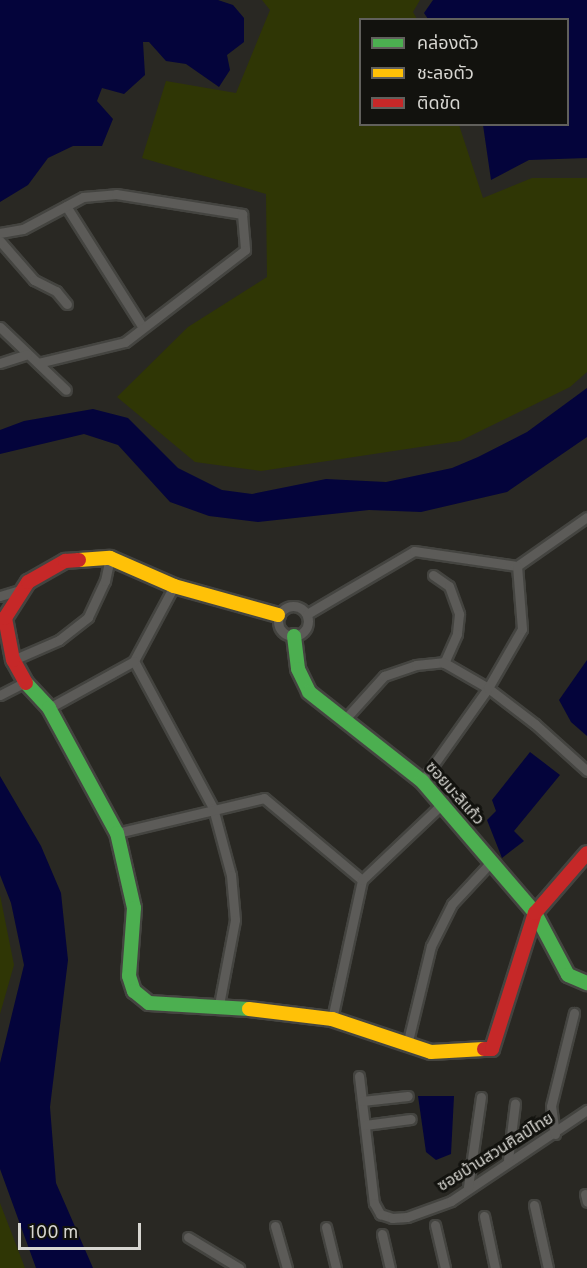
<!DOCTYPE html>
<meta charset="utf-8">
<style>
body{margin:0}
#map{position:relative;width:587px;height:1268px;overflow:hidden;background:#292823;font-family:Overpass,"Noto Sans Thai",sans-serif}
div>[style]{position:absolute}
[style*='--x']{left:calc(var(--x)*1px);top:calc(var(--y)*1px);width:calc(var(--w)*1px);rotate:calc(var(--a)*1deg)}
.green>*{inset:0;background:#2f3605}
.water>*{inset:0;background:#04043b}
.roads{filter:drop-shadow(2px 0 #444440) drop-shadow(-2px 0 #444440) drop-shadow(0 2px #444440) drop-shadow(0 -2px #444440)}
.street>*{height:9px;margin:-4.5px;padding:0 4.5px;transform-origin:4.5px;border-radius:4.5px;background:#5c5b58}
.street>.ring{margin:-4.5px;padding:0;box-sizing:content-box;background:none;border:9px solid #5c5b58;border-radius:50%}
.fast>*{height:14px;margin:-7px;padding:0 7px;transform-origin:7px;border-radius:7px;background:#4caf50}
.slow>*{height:14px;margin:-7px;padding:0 7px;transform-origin:7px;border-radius:7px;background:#ffc107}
.jam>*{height:14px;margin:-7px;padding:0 7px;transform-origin:7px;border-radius:7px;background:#c62828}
span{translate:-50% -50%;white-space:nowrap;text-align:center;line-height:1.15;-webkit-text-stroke:6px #12120e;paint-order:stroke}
.street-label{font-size:16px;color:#d7d6d1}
.legend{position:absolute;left:359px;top:18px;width:210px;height:108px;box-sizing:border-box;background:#12120e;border:2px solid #61605c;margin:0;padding:8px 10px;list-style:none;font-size:18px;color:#d7d6d1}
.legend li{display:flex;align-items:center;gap:12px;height:30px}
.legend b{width:30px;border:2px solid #61605c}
.scale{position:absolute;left:18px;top:1223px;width:123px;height:27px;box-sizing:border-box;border:3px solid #d7d6d1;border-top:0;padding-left:8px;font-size:18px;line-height:21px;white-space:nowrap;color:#d7d6d1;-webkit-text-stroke:4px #12120e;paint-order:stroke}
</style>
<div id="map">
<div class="green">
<i style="clip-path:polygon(262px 0,420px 0,413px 12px,417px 19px,360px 20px,360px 124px,459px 125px,483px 198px,532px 178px,587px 178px,587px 372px,570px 387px,460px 441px,261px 471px,195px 462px,117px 397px,188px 327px,267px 277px,266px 194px,142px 158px,166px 81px,236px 93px,270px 10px)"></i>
<i style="clip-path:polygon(0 895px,14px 965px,0 1014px)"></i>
<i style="clip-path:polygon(0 1203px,25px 1268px,0 1268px)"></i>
</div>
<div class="water">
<i style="clip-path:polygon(0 0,218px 0,233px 5px,244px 18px,244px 42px,227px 55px,230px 70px,219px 87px,186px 64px,166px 61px,149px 42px,143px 42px,145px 75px,124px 94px,102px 88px,97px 101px,113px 119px,102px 146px,73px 146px,48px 158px,28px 185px,0 202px)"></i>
<i style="clip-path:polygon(433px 0,587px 0,587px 158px,529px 160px,491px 180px,483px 125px,568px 124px,568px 20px,428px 19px,424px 13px)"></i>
<i style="clip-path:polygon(587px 388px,587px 437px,507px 492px,421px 512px,369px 510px,258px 522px,209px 516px,170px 502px,118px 445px,84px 434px,0 454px,0 430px,24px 421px,93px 409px,128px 418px,178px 468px,222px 490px,252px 494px,326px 479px,386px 482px,452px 468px,478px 457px,527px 432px)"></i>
<i style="clip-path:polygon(587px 660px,587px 736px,571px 722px,559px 700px)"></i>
<i style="clip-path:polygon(530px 752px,560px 775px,514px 831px,524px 841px,502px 858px,487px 820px,496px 811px,492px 800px)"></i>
<i style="clip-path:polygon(0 776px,41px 846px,61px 893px,68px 960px,50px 1107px,56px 1183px,93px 1268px,36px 1268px,0 1169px,0 1063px,24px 965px,11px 903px,0 875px)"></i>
<i style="clip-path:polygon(418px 1096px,454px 1096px,451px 1154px,436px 1160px,426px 1152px)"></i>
</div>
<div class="roads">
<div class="street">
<i style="--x:66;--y:206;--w:144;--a:57.7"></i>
<i style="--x:0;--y:233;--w:23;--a:-10"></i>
<i style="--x:23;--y:229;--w:68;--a:-28.1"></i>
<i style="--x:83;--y:197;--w:33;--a:-5"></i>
<i style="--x:116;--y:194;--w:128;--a:9"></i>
<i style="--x:242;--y:214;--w:36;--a:85"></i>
<i style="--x:245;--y:250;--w:151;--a:142.5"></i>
<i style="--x:125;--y:342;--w:89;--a:166.4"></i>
<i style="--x:0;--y:241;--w:52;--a:48.9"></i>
<i style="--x:34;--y:280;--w:25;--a:27"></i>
<i style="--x:56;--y:291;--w:17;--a:50"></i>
<i style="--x:0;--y:327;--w:91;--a:43.7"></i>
<i style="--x:0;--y:363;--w:28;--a:-18"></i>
<i style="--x:433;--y:575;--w:19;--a:35"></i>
<i style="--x:449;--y:586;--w:30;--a:70"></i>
<i style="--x:459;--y:614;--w:20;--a:96"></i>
<i style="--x:457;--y:634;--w:32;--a:114"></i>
<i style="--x:174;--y:586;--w:85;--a:118.1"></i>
<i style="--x:134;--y:661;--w:167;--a:61.7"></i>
<i style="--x:213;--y:808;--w:69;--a:75"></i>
<i style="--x:231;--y:875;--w:45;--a:84.9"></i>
<i style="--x:235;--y:920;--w:86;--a:100.7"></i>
<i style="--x:0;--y:596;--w:24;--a:-17"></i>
<i class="ring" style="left:278px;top:606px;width:21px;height:21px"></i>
<i style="--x:307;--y:614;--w:124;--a:-30.5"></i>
<i style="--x:414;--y:551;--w:104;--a:8.3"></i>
<i style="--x:517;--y:566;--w:85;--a:-35"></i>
<i style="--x:13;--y:660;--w:50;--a:-23.5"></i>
<i style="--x:59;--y:640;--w:37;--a:-38"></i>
<i style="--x:88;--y:617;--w:40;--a:-65"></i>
<i style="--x:105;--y:581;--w:24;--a:-78"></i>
<i style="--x:0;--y:695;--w:29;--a:-27"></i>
<i style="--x:49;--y:708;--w:97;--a:-28.9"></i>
<i style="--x:346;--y:718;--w:57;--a:-47.9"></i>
<i style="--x:384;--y:676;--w:34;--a:-19"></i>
<i style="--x:416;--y:665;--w:27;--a:-6"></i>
<i style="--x:443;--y:662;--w:52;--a:30"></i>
<i style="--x:488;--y:688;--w:59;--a:37.5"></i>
<i style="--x:535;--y:724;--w:70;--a:42.1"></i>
<i style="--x:422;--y:781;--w:114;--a:-54.6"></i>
<i style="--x:488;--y:688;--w:68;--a:-60"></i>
<i style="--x:522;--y:629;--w:63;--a:-94.5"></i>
<i style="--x:117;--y:833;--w:151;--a:-13.4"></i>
<i style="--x:264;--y:798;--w:128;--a:39.9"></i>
<i style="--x:332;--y:1019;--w:142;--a:-77.8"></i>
<i style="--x:362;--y:880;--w:110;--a:-43.5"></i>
<i style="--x:407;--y:1045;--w:102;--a:-76.4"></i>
<i style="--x:431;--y:946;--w:47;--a:-63.4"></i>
<i style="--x:452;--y:904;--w:57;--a:-47.1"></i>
<i style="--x:359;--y:1076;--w:128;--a:83.3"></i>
<i style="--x:374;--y:1203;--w:13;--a:61"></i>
<i style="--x:380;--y:1214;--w:13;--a:18"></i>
<i style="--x:392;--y:1218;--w:15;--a:-4"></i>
<i style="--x:407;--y:1217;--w:47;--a:-20"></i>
<i style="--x:451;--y:1201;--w:164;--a:-33.8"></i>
<i style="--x:362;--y:1101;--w:46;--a:-6.2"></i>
<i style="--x:365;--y:1125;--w:46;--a:-7.4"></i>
<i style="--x:555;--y:1134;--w:28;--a:-98"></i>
<i style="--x:551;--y:1106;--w:96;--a:-76.1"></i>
<i style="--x:508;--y:1160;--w:57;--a:-83"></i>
<i style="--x:468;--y:1187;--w:91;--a:-81.8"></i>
<i style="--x:585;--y:1194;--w:8;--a:76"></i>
<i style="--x:534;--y:1205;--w:65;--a:77.5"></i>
<i style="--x:484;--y:1216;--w:53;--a:78.1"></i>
<i style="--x:435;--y:1225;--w:44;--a:76.9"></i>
<i style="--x:275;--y:1226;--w:44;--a:74.1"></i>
<i style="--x:326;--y:1227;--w:42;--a:76.3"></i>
<i style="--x:382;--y:1234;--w:35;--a:77"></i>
<i style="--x:188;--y:1237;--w:60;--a:31.3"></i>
</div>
<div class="fast">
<i style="--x:294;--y:636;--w:33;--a:83"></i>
<i style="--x:298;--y:669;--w:25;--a:64"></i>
<i style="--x:309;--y:692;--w:144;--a:38.2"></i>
<i style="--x:422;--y:781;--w:174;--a:49.4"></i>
<i style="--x:535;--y:913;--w:70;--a:62"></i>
<i style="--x:568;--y:975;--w:21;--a:23"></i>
<i style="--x:26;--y:683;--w:34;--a:47"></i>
<i style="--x:49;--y:708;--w:142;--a:61.5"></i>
<i style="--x:117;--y:833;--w:77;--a:77.2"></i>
<i style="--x:134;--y:908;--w:68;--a:94.2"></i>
<i style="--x:129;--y:976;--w:16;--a:72"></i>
<i style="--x:134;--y:991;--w:19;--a:39"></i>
<i style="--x:149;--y:1003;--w:100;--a:3.4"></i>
</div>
<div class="slow">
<i style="--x:79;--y:560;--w:31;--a:-4"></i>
<i style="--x:110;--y:558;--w:70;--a:23.6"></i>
<i style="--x:174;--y:586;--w:108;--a:15.6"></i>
<i style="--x:249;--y:1009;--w:84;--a:6.9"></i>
<i style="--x:332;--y:1019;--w:104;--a:18.4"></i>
<i style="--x:431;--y:1052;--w:53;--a:-3.2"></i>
</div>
<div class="jam">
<i style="--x:26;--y:683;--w:26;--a:-119"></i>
<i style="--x:13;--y:660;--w:43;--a:-100.8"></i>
<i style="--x:5;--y:618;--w:43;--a:-57.4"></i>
<i style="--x:28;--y:582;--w:43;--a:-29.6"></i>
<i style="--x:65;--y:561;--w:14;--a:-4"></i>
<i style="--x:484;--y:1049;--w:8;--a:0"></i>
<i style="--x:492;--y:1049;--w:143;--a:-72.5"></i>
<i style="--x:535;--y:913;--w:79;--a:-49.1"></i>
</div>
</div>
<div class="street-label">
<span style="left:454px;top:794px;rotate:48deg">ซอยมะลิแก้ว</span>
<span style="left:496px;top:1153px;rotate:-32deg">ซอยบ้านสวนศิลป์ไทย</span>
</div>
<ul class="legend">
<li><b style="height:8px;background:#4caf50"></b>คล่องตัว</li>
<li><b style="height:8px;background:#ffc107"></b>ชะลอตัว</li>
<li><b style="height:8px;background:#c62828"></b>ติดขัด</li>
</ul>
<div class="scale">100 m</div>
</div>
